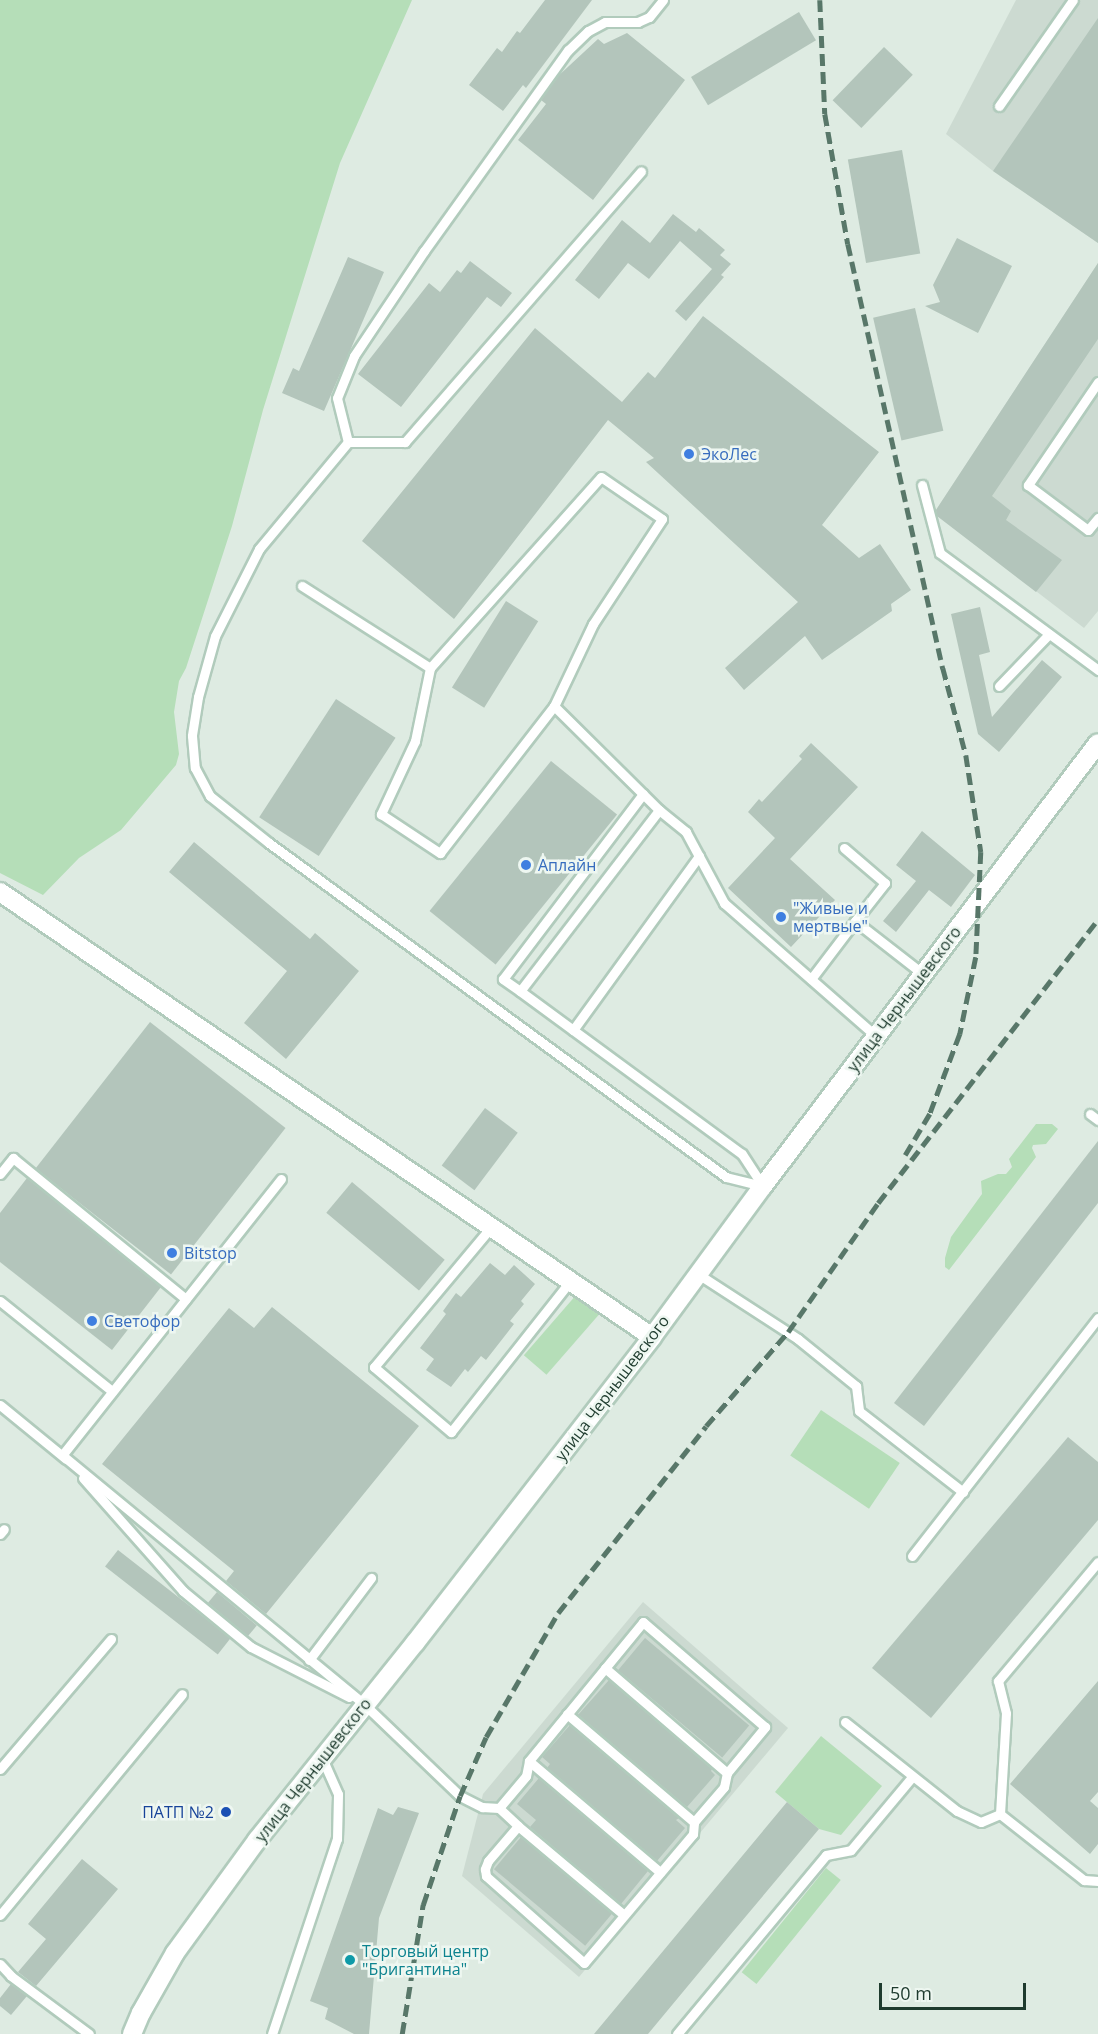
<!DOCTYPE html>
<meta charset="utf-8">
<style>
body{margin:0}
#map{position:relative;width:1098px;height:2034px;overflow:hidden;background:#deebe2;font-family:"Open Sans",sans-serif}
div>[style]{position:absolute}
[style*='--x']{left:calc(var(--x)*1px);top:calc(var(--y)*1px);width:calc(var(--w)*1px);rotate:calc(var(--a)*1deg)}
.built>*{inset:0;background:#ccdad1}
.green>*{inset:0;background:#b5deb8;transform-origin:0 0}
.building>*{inset:0;background:#b3c5bb;transform-origin:0 0}
.roads{filter:drop-shadow(2px 0 #b1cbbc) drop-shadow(-2px 0 #b1cbbc) drop-shadow(0 2px #b1cbbc) drop-shadow(0 -2px #b1cbbc)}
.service>*{height:9px;margin:-4.5px;padding:0 4.5px;transform-origin:4.5px;border-radius:4.5px;background:#fff}
.minor>*{height:18px;margin:-9px;padding:0 9px;transform-origin:9px;border-radius:9px;background:#fff}
.secondary>*{height:18px;margin:-9px;padding:0 9px;transform-origin:9px;border-radius:9px;background:#fff}
.rail>*{height:4.5px;margin-top:-2.25px;transform-origin:0;background:repeating-linear-gradient(90deg,#587769 0 12px,transparent 0 18px)}
.dots>*{width:16px;height:16px;translate:-50% -50%;box-sizing:border-box;border:3px solid #eef7f1;border-radius:50%}
span{translate:-50% -50%;white-space:nowrap;text-align:center;line-height:1.15;-webkit-text-stroke:5px #eef7f1;paint-order:stroke}
.shop-label{font-size:16px;color:#366cbe}
.left{translate:0 -50%;text-align:left}
.street-label{font-size:16px;color:#1e3b2e}
.transit-label{font-size:16px;color:#164399}
.right{translate:-100% -50%;text-align:right}
.culture-label{font-size:16px;color:#0d838f}
.scale{position:absolute;left:879px;top:1983px;width:147px;height:27px;box-sizing:border-box;border:3px solid #1e3b2e;border-top:0;padding-left:8px;font-size:18px;line-height:21px;white-space:nowrap;color:#1e3b2e;-webkit-text-stroke:4px #eef7f1;paint-order:stroke}
</style>
<div id="map">
<div class="built">
<i style="clip-path:polygon(1016px 0,1098px 0,1098px 243px,993px 171px,946px 134px)"></i>
<i style="clip-path:polygon(1098px 263px,1098px 611px,1084px 628px,934px 513px)"></i>
<i style="clip-path:polygon(643px 1602px,788px 1728px,579px 1977px,462px 1876px,483px 1794px)"></i>
</div>
<div class="green">
<i style="clip-path:polygon(0 0,412px 0,340px 163px,263px 410px,232px 526px,186px 668px,179px 681px,174px 712px,179px 754px,176px 765px,121px 830px,79px 858px,43px 895px,0 873px)"></i>
<i style="clip-path:polygon(1036px 1124px,1052px 1124px,1058px 1129px,1046px 1144px,1033px 1145px,1032px 1148px,1036px 1157px,949px 1270px,945px 1267px,945px 1258px,951px 1237px,982px 1194px,981px 1181px,998px 1174px,1006px 1174px,1012px 1167px,1009px 1159px)"></i>
<i style="left:577px;top:1294px;width:30px;height:81px;rotate:41deg"></i>
<i style="left:821px;top:1410px;width:95px;height:55px;rotate:34deg"></i>
<i style="clip-path:polygon(821px 1736px,882px 1786px,841px 1835px,819px 1829px,775px 1792px)"></i>
<i style="left:826px;top:1868px;width:19px;height:134px;rotate:39deg"></i>
</div>
<div class="building">
<i style="clip-path:polygon(545px 0,592px 0,526px 88px,523px 85px,503px 111px,469px 85px,497px 48px,502px 52px,517px 31px,520px 33px)"></i>
<i style="left:799px;top:12px;width:33px;height:126px;rotate:59deg"></i>
<i style="clip-path:polygon(1098px 18px,1098px 243px,993px 171px)"></i>
<i style="clip-path:polygon(627px 33px,685px 80px,593px 200px,518px 140px,546px 104px,541px 100px,556px 78px,598px 39px,604px 44px)"></i>
<i style="left:884px;top:47px;width:40px;height:74px;rotate:44deg"></i>
<i style="left:902px;top:150px;width:105px;height:55px;rotate:80deg"></i>
<i style="clip-path:polygon(673px 214px,696px 232px,699px 228px,725px 250px,720px 255px,731px 264px,721px 275px,724px 277px,686px 321px,675px 311px,712px 269px,680px 241px,649px 279px,628px 263px,599px 299px,575px 280px,622px 220px,650px 243px)"></i>
<i style="clip-path:polygon(957px 238px,1012px 266px,978px 333px,925px 306px,940px 302px,933px 285px)"></i>
<i style="clip-path:polygon(348px 257px,384px 272px,324px 411px,282px 393px,293px 368px,299px 371px)"></i>
<i style="clip-path:polygon(470px 261px,512px 293px,501px 307px,487px 297px,401px 407px,358px 374px,429px 283px,440px 292px,457px 270px,461px 273px)"></i>
<i style="clip-path:polygon(1098px 263px,1098px 339px,992px 496px,1011px 511px,1006px 520px,1062px 560px,1036px 592px,937px 516px,936px 510px)"></i>
<i style="left:915px;top:308px;width:126px;height:43px;rotate:77deg"></i>
<i style="clip-path:polygon(703px 316px,879px 452px,822px 525px,859px 558px,880px 544px,911px 590px,891px 604px,892px 611px,822px 660px,805px 636px,744px 690px,725px 668px,798px 602px,646px 462px,654px 458px,608px 420px,454px 619px,362px 541px,535px 328px,622px 402px,648px 372px,655px 378px)"></i>
<i style="left:506px;top:601px;width:38px;height:102px;rotate:32deg"></i>
<i style="clip-path:polygon(980px 607px,990px 652px,979px 655px,992px 717px,1042px 660px,1062px 677px,999px 752px,978px 734px,951px 614px)"></i>
<i style="left:336px;top:699px;width:71px;height:141px;rotate:33deg"></i>
<i style="clip-path:polygon(811px 743px,858px 787px,790px 859px,835px 900px,791px 947px,728px 888px,775px 838px,748px 812px,759px 799px,762px 802px,802px 759px,799px 756px)"></i>
<i style="left:551px;top:761px;width:85px;height:193px;rotate:39deg"></i>
<i style="clip-path:polygon(922px 831px,975px 875px,951px 907px,929px 890px,896px 932px,883px 921px,916px 881px,896px 865px)"></i>
<i style="clip-path:polygon(194px 842px,310px 939px,315px 933px,359px 971px,286px 1059px,244px 1023px,287px 971px,169px 872px)"></i>
<i style="left:150px;top:1022px;width:172px;height:186px;rotate:38deg"></i>
<i style="left:485px;top:1108px;width:41px;height:72px;rotate:37deg"></i>
<i style="clip-path:polygon(1098px 1141px,1098px 1203px,924px 1426px,894px 1403px)"></i>
<i style="clip-path:polygon(27px 1178px,161px 1287px,112px 1350px,0 1262px,0 1213px)"></i>
<i style="left:352px;top:1182px;width:121px;height:40px;rotate:40deg"></i>
<i style="clip-path:polygon(490px 1263px,505px 1275px,514px 1265px,535px 1284px,521px 1301px,524px 1304px,510px 1321px,514px 1324px,486px 1360px,481px 1356px,468px 1372px,465px 1369px,451px 1387px,426px 1370px,434px 1359px,420px 1348px,446px 1314px,443px 1311px,456px 1293px,461px 1297px)"></i>
<i style="clip-path:polygon(272px 1307px,419px 1426px,266px 1614px,226px 1581px,234px 1571px,102px 1464px,229px 1308px,254px 1328px)"></i>
<i style="clip-path:polygon(1068px 1437px,1098px 1462px,1098px 1520px,931px 1718px,872px 1668px)"></i>
<i style="left:118px;top:1550px;width:143px;height:21px;rotate:38deg"></i>
<i style="left:217px;top:1592px;width:52px;height:14px;rotate:40deg"></i>
<i style="left:645px;top:1638px;width:136px;height:42px;rotate:40deg"></i>
<i style="clip-path:polygon(609px 1680px,712px 1769px,711px 1771px,715px 1775px,687px 1807px,578px 1715px)"></i>
<i style="clip-path:polygon(1098px 1681px,1098px 1792px,1090px 1801px,1098px 1808px,1098px 1844px,1090px 1854px,1010px 1784px)"></i>
<i style="clip-path:polygon(570px 1725px,679px 1818px,676px 1820px,685px 1828px,657px 1861px,547px 1768px,550px 1764px,542px 1757px)"></i>
<i style="clip-path:polygon(539px 1778px,648px 1871px,621px 1904px,530px 1827px,536px 1820px,517px 1804px)"></i>
<i style="clip-path:polygon(787px 1802px,819px 1829px,731px 1934px,648px 2034px,594px 2034px)"></i>
<i style="clip-path:polygon(398px 1807px,419px 1813px,379px 1918px,369px 2034px,354px 2034px,325px 2019px,328px 2008px,310px 2001px,378px 1808px,393px 1815px)"></i>
<i style="left:521px;top:1837px;width:119px;height:42px;rotate:40deg"></i>
<i style="clip-path:polygon(82px 1859px,118px 1889px,36px 1986px,18px 1972px,46px 1939px,28px 1924px)"></i>
<i style="clip-path:polygon(11px 1984px,27px 1996px,11px 2015px,0 2006px,0 1998px)"></i>
</div>
<div class="roads">
<div class="service">
<i style="--x:663;--y:0;--w:22;--a:129"></i>
<i style="--x:649;--y:17;--w:12;--a:156"></i>
<i style="--x:638;--y:22;--w:33;--a:180"></i>
<i style="--x:605;--y:22;--w:19;--a:152"></i>
<i style="--x:588;--y:31;--w:28;--a:136"></i>
<i style="--x:568;--y:50;--w:247;--a:125.6"></i>
<i style="--x:424;--y:251;--w:126;--a:123.7"></i>
<i style="--x:354;--y:356;--w:45;--a:112"></i>
<i style="--x:337;--y:398;--w:45;--a:76"></i>
<i style="--x:348;--y:442;--w:139;--a:129.8"></i>
<i style="--x:259;--y:549;--w:97;--a:116.8"></i>
<i style="--x:215;--y:636;--w:63;--a:105.6"></i>
<i style="--x:198;--y:697;--w:39;--a:99"></i>
<i style="--x:192;--y:736;--w:32;--a:85"></i>
<i style="--x:195;--y:768;--w:32;--a:62"></i>
<i style="--x:210;--y:796;--w:75;--a:38.5"></i>
<i style="--x:269;--y:843;--w:566;--a:36.16"></i>
<i style="--x:726;--y:1177;--w:38;--a:14"></i>
<i style="--x:999;--y:106;--w:129;--a:-55.1"></i>
<i style="--x:1098;--y:382;--w:125;--a:124.2"></i>
<i style="--x:1028;--y:485;--w:75;--a:36.9"></i>
<i style="--x:1088;--y:530;--w:16;--a:-50"></i>
<i style="--x:348;--y:442;--w:57;--a:0"></i>
<i style="--x:405;--y:442;--w:359;--a:-48.9"></i>
<i style="--x:922;--y:485;--w:70;--a:75.2"></i>
<i style="--x:940;--y:553;--w:197;--a:36.5"></i>
<i style="--x:302;--y:586;--w:152;--a:32.6"></i>
<i style="--x:430;--y:668;--w:256;--a:-48.2"></i>
<i style="--x:601;--y:477;--w:74;--a:34.5"></i>
<i style="--x:662;--y:519;--w:126;--a:123.3"></i>
<i style="--x:593;--y:624;--w:91;--a:115.4"></i>
<i style="--x:554;--y:706;--w:148;--a:44.7"></i>
<i style="--x:659;--y:810;--w:35;--a:39"></i>
<i style="--x:686;--y:832;--w:81;--a:61.8"></i>
<i style="--x:724;--y:903;--w:202;--a:41.2"></i>
<i style="--x:430;--y:668;--w:75;--a:101.6"></i>
<i style="--x:415;--y:741;--w:81;--a:115"></i>
<i style="--x:381;--y:814;--w:71;--a:33.5"></i>
<i style="--x:440;--y:853;--w:186;--a:-52.2"></i>
<i style="--x:999;--y:686;--w:72;--a:-46.1"></i>
<i style="--x:659;--y:810;--w:228;--a:127.5"></i>
<i style="--x:520;--y:991;--w:275;--a:36.3"></i>
<i style="--x:742;--y:1154;--w:38;--a:57"></i>
<i style="--x:844;--y:848;--w:54;--a:40.5"></i>
<i style="--x:885;--y:883;--w:48;--a:128.3"></i>
<i style="--x:811;--y:979;--w:73;--a:-52.8"></i>
<i style="--x:855;--y:921;--w:86;--a:37.9"></i>
<i style="--x:520;--y:991;--w:21;--a:-145"></i>
<i style="--x:503;--y:979;--w:232;--a:-52.9"></i>
<i style="--x:573;--y:1030;--w:215;--a:-54.1"></i>
<i style="--x:1090;--y:1114;--w:10;--a:37"></i>
<i style="--x:0;--y:1174;--w:21;--a:-51"></i>
<i style="--x:13;--y:1158;--w:223;--a:39.2"></i>
<i style="--x:281;--y:1179;--w:352;--a:128.4"></i>
<i style="--x:62;--y:1455;--w:393;--a:39.5"></i>
<i style="--x:365;--y:1705;--w:132;--a:43.8"></i>
<i style="--x:460;--y:1796;--w:25;--a:27"></i>
<i style="--x:482;--y:1807;--w:17;--a:3"></i>
<i style="--x:499;--y:1808;--w:26;--a:43"></i>
<i style="--x:518;--y:1826;--w:46;--a:130.6"></i>
<i style="--x:488;--y:1861;--w:9;--a:111"></i>
<i style="--x:485;--y:1869;--w:7;--a:82"></i>
<i style="--x:486;--y:1876;--w:131;--a:41.6"></i>
<i style="--x:584;--y:1963;--w:169;--a:-49.8"></i>
<i style="--x:693;--y:1834;--w:12;--a:-85"></i>
<i style="--x:694;--y:1822;--w:46;--a:-49.4"></i>
<i style="--x:724;--y:1787;--w:14;--a:-78"></i>
<i style="--x:727;--y:1773;--w:60;--a:-50.4"></i>
<i style="--x:765;--y:1727;--w:161;--a:-139.3"></i>
<i style="--x:643;--y:1622;--w:180;--a:129.4"></i>
<i style="--x:529;--y:1761;--w:15;--a:101"></i>
<i style="--x:526;--y:1776;--w:42;--a:130.2"></i>
<i style="--x:492;--y:1226;--w:184;--a:129.9"></i>
<i style="--x:374;--y:1367;--w:101;--a:40.2"></i>
<i style="--x:451;--y:1432;--w:194;--a:-51.7"></i>
<i style="--x:698;--y:1274;--w:119;--a:33"></i>
<i style="--x:798;--y:1339;--w:75;--a:39"></i>
<i style="--x:856;--y:1386;--w:25;--a:83"></i>
<i style="--x:859;--y:1411;--w:132;--a:37.9"></i>
<i style="--x:0;--y:1301;--w:144;--a:38.8"></i>
<i style="--x:0;--y:1405;--w:85;--a:39.3"></i>
<i style="--x:83;--y:1478;--w:151;--a:48.5"></i>
<i style="--x:183;--y:1591;--w:88;--a:39.5"></i>
<i style="--x:251;--y:1647;--w:110;--a:27"></i>
<i style="--x:0;--y:1534;--w:6;--a:-51"></i>
<i style="--x:912;--y:1556;--w:302;--a:-52"></i>
<i style="--x:309;--y:1660;--w:103;--a:-52.9"></i>
<i style="--x:605;--y:1668;--w:161;--a:40.7"></i>
<i style="--x:567;--y:1714;--w:167;--a:40.4"></i>
<i style="--x:845;--y:1722;--w:143;--a:38.5"></i>
<i style="--x:957;--y:1811;--w:26;--a:25"></i>
<i style="--x:981;--y:1822;--w:21;--a:-23"></i>
<i style="--x:1000;--y:1814;--w:101;--a:-86.6"></i>
<i style="--x:1006;--y:1713;--w:33;--a:-104"></i>
<i style="--x:998;--y:1681;--w:155;--a:-50"></i>
<i style="--x:529;--y:1761;--w:172;--a:40.3"></i>
<i style="--x:0;--y:1769;--w:171;--a:-49.5"></i>
<i style="--x:1000;--y:1814;--w:107;--a:38.2"></i>
<i style="--x:1084;--y:1880;--w:14;--a:4"></i>
<i style="--x:518;--y:1826;--w:138;--a:40"></i>
<i style="--x:0;--y:1915;--w:286;--a:-50.5"></i>
<i style="--x:0;--y:1964;--w:16;--a:47"></i>
<i style="--x:11;--y:1976;--w:97;--a:36.6"></i>
<i style="--x:272;--y:2034;--w:206;--a:-71.6"></i>
<i style="--x:337;--y:1839;--w:45;--a:-88.7"></i>
<i style="--x:338;--y:1794;--w:39;--a:-114"></i>
<i style="--x:677;--y:2034;--w:233;--a:-50.2"></i>
<i style="--x:826;--y:1855;--w:25;--a:-11"></i>
<i style="--x:851;--y:1850;--w:95;--a:-50.1"></i>
</div>
<div class="minor">
<i style="--x:0;--y:892;--w:789;--a:34.31"></i>
</div>
<div class="secondary">
<i style="--x:132;--y:2034;--w:23;--a:-67"></i>
<i style="--x:141;--y:2013;--w:69;--a:-60.5"></i>
<i style="--x:175;--y:1953;--w:140;--a:-54"></i>
<i style="--x:257;--y:1840;--w:253;--a:-51.3"></i>
<i style="--x:415;--y:1643;--w:387;--a:-52.2"></i>
<i style="--x:652;--y:1337;--w:187;--a:-53.7"></i>
<i style="--x:763;--y:1186;--w:555;--a:-52.9"></i>
</div>
</div>
<div class="rail">
<i style="--x:820;--y:0;--w:114;--a:87.5"></i>
<i style="--x:825;--y:114;--w:132;--a:80"></i>
<i style="--x:848;--y:244;--w:435;--a:77.4"></i>
<i style="--x:943;--y:668;--w:90;--a:75.2"></i>
<i style="--x:966;--y:755;--w:98;--a:81.2"></i>
<i style="--x:981;--y:852;--w:105;--a:92.7"></i>
<i style="--x:976;--y:957;--w:79;--a:101.7"></i>
<i style="--x:960;--y:1034;--w:85;--a:110.6"></i>
<i style="--x:930;--y:1114;--w:49;--a:120.8"></i>
<i style="--x:402;--y:2034;--w:131;--a:-80.8"></i>
<i style="--x:423;--y:1905;--w:115;--a:-71.3"></i>
<i style="--x:460;--y:1796;--w:64;--a:-66.2"></i>
<i style="--x:486;--y:1737;--w:143;--a:-59.9"></i>
<i style="--x:558;--y:1613;--w:238;--a:-51.6"></i>
<i style="--x:706;--y:1426;--w:125;--a:-48.9"></i>
<i style="--x:788;--y:1332;--w:157;--a:-55.1"></i>
<i style="--x:878;--y:1203;--w:359;--a:-52.2"></i>
</div>
<div class="dots">
<i style="left:689px;top:454px;background:#3f7fe0"></i>
<i style="left:526px;top:865px;background:#3f7fe0"></i>
<i style="left:781px;top:917px;background:#3f7fe0"></i>
<i style="left:172px;top:1253px;background:#3f7fe0"></i>
<i style="left:92px;top:1321px;background:#3f7fe0"></i>
<i style="left:226px;top:1812px;background:#1a4fb4"></i>
<i style="left:350px;top:1960px;background:#0f9aa8"></i>
</div>
<div class="shop-label">
<span class="left" style="left:701px;top:454px">ЭкоЛес</span>
<span class="left" style="left:538px;top:865px">Аплайн</span>
<span class="left" style="left:793px;top:917px">"Живые и<br>мертвые"</span>
<span class="left" style="left:184px;top:1253px">Bitstop</span>
<span class="left" style="left:104px;top:1321px">Светофор</span>
</div>
<div class="street-label">
<span style="left:904px;top:999px;rotate:-53deg">улица Чернышевского</span>
<span style="left:612px;top:1388px;rotate:-53deg">улица Чернышевского</span>
<span style="left:313px;top:1770px;rotate:-52deg">улица Чернышевского</span>
</div>
<div class="transit-label">
<span class="right" style="left:214px;top:1812px">ПАТП №2</span>
</div>
<div class="culture-label">
<span class="left" style="left:362px;top:1960px">Торговый центр<br>"Бригантина"</span>
</div>
<div class="scale">50 m</div>
</div>
